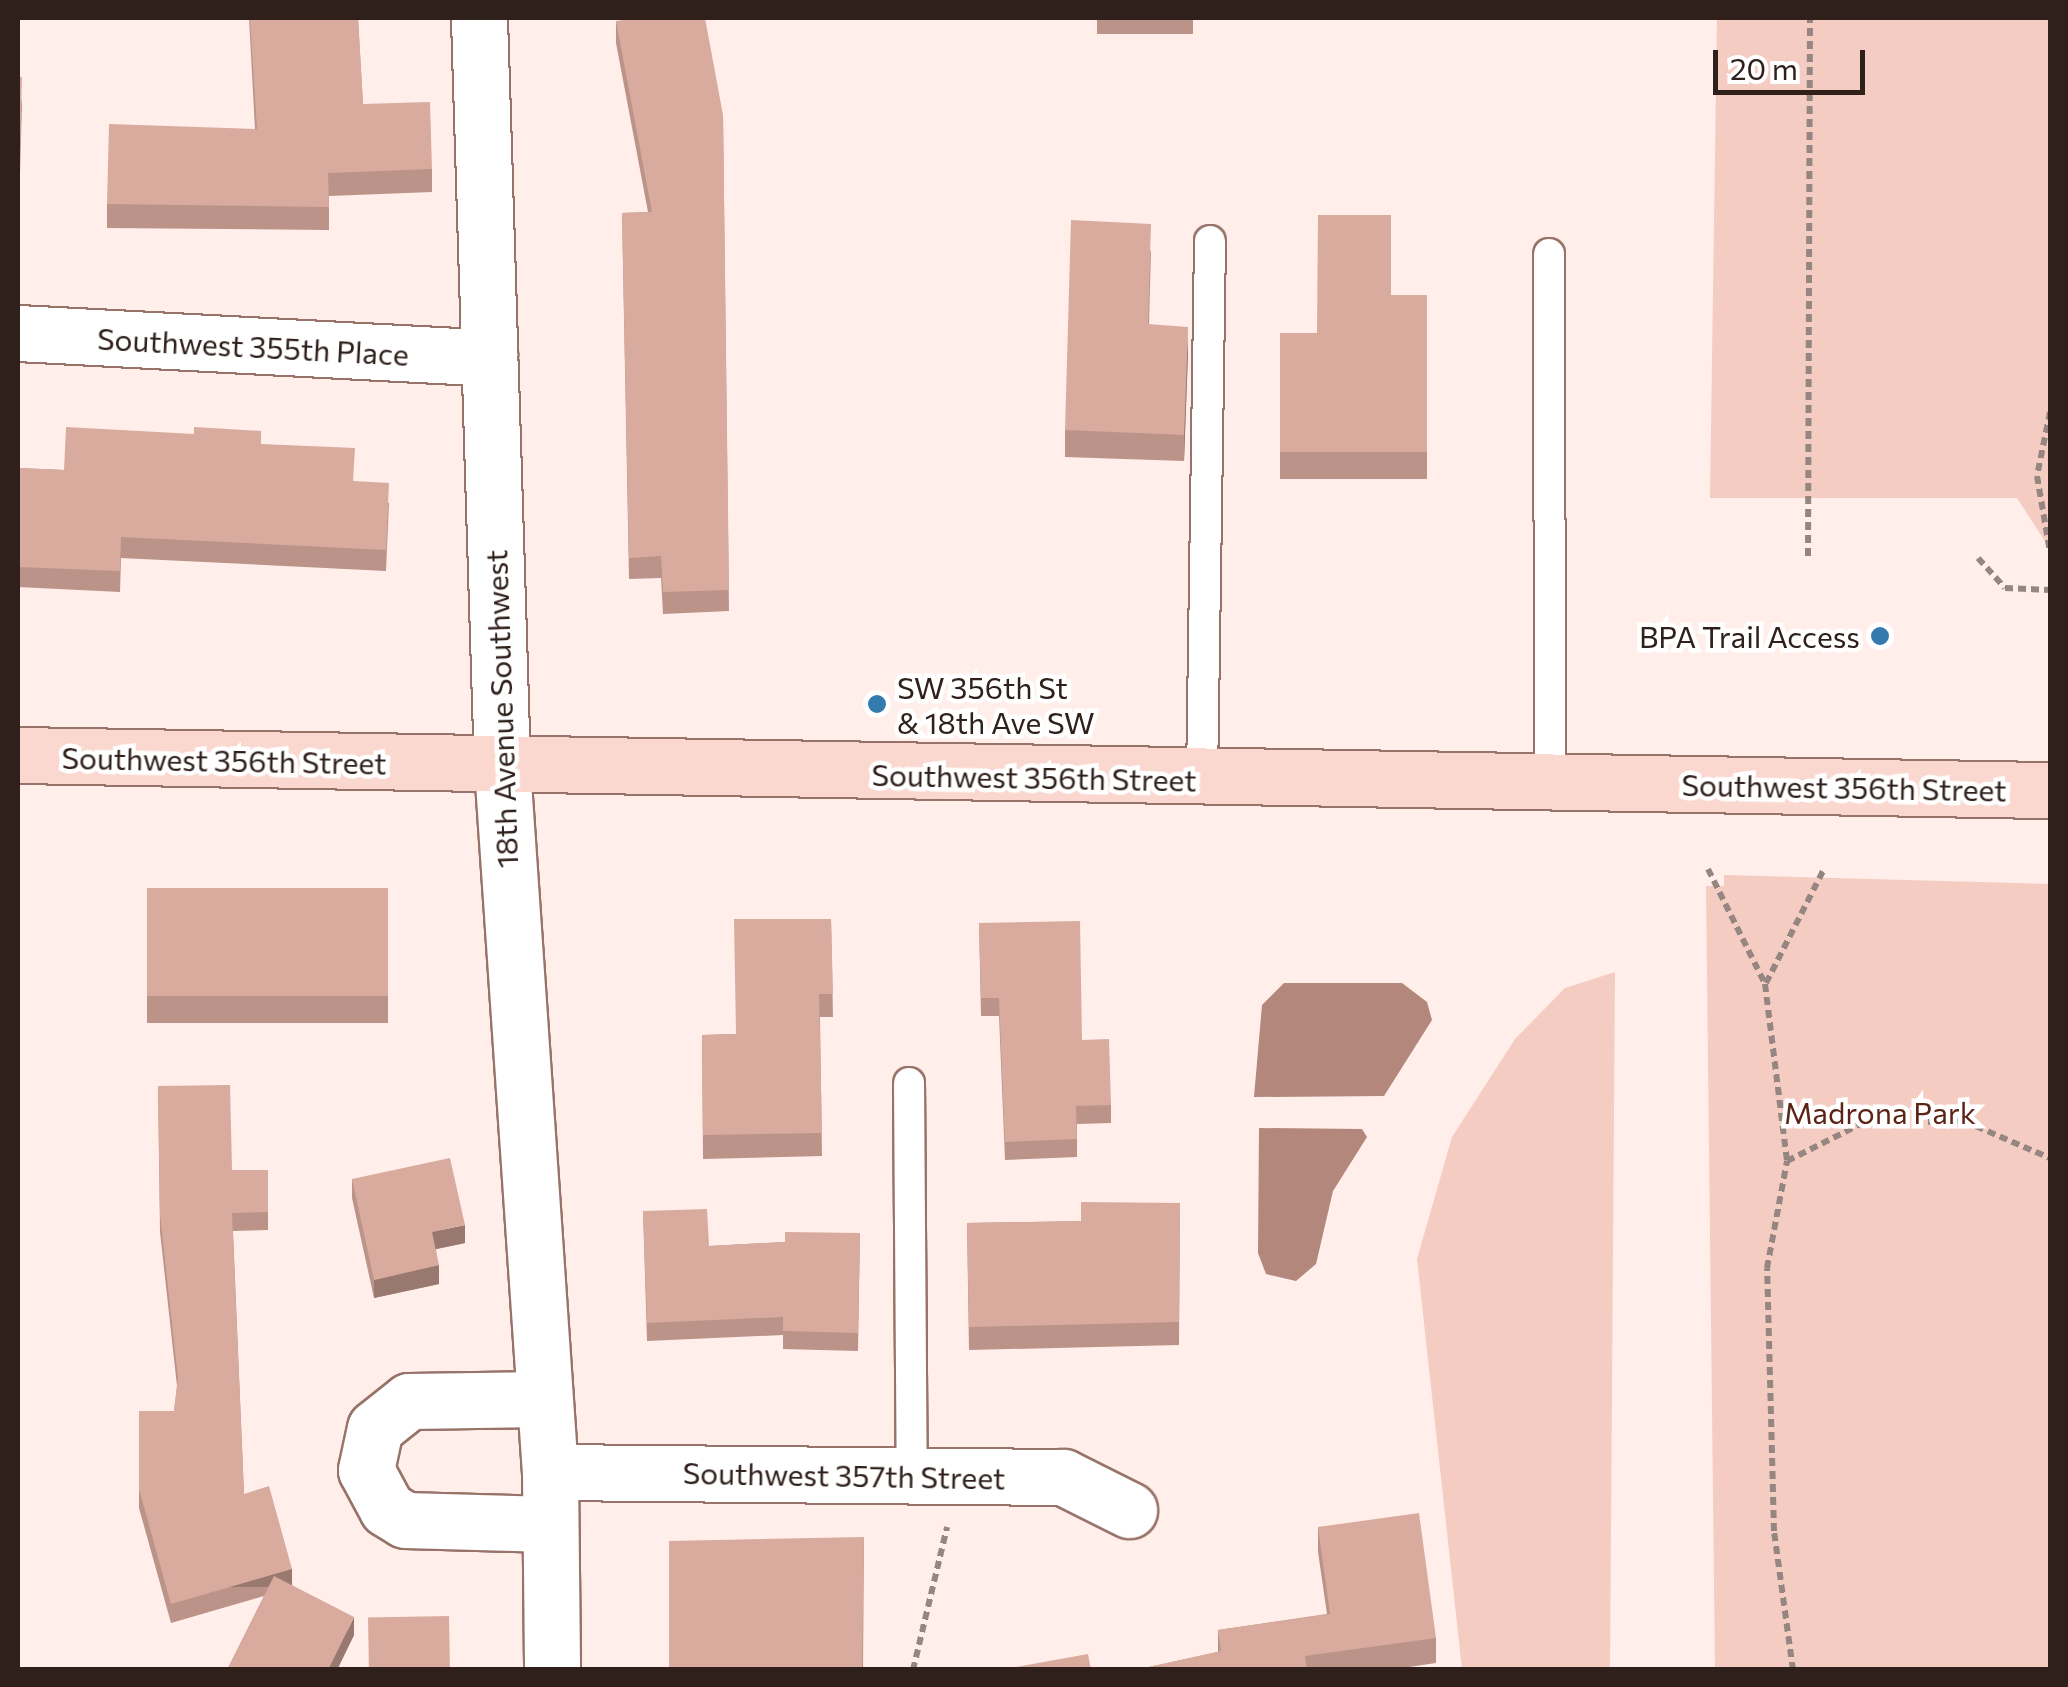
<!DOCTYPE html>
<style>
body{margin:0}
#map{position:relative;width:2068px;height:1687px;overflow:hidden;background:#ffeee9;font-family:Commissioner,sans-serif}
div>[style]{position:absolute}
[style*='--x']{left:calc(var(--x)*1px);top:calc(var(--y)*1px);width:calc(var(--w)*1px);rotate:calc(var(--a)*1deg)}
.green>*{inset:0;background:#f5ccc1}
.water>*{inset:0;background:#b3877b}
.path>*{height:6px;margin-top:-3px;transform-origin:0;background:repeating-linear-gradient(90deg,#968682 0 8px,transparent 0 13px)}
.roads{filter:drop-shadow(2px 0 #977369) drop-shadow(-2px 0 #977369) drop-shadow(0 2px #977369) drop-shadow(0 -2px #977369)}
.service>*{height:30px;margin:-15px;padding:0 15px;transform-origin:15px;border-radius:15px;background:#fff}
.minor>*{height:55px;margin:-27.5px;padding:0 27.5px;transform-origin:27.5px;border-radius:27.5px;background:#fff}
.secondary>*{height:55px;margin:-27.5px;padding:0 27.5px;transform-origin:27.5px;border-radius:27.5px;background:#fad7cf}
.wall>*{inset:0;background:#bb9389;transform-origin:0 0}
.shaded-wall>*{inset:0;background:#98786f;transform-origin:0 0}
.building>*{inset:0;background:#d9ab9f;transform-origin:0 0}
.dots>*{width:28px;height:28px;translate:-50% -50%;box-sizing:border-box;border:5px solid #fff;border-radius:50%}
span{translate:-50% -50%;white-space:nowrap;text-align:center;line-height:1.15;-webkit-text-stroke:9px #fff;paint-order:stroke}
.street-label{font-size:30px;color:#2f201c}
.poi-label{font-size:30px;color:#2f201c}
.right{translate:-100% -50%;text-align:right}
.left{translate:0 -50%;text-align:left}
.park-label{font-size:30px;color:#5d2416}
.frame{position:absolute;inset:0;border:20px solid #2f201c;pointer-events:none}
.scale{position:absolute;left:1713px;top:50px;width:152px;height:45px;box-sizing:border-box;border:5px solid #2f201c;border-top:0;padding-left:12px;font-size:30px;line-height:35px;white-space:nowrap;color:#2f201c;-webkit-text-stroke:8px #fff;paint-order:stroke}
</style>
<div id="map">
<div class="green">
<i style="clip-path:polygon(1717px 18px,2050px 18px,2050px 549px,2017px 498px,1710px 498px)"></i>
<i style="clip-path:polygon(1724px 875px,2050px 884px,2050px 1669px,1715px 1669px,1706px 886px,1724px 886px)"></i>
<i style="clip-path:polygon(1615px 972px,1610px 1669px,1462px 1669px,1417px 1259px,1452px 1137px,1515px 1039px,1565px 988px)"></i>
</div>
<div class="water">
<i style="clip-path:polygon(1284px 983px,1402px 983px,1427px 1002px,1432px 1020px,1384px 1096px,1254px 1097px,1262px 1005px)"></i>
<i style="clip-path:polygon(1259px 1128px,1362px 1129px,1367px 1137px,1333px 1191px,1316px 1264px,1296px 1281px,1266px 1274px,1258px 1253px)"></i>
</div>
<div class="path">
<i style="--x:2050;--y:412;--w:65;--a:101.5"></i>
<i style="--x:2037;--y:476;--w:77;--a:80.3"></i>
<i style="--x:1808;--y:556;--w:538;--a:-89.79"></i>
<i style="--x:1978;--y:558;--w:40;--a:48"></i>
<i style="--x:2005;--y:588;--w:45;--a:2.5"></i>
<i style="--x:1708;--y:869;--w:128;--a:63.6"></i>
<i style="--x:1765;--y:984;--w:178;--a:82.9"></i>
<i style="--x:1766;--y:983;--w:126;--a:-63"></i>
<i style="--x:913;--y:1670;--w:147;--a:-76.6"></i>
<i style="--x:1793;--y:1670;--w:140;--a:-97.8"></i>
<i style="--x:1774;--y:1531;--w:263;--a:-91.5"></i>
<i style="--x:1767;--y:1268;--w:109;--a:-79.4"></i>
<i style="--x:1787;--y:1161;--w:85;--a:-26.6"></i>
<i style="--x:1863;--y:1123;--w:101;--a:-1.1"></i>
<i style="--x:1964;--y:1121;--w:94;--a:23.3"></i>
</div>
<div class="roads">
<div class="service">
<i style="--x:1549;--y:254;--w:528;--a:89.89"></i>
<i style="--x:1202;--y:780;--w:539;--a:-89.15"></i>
<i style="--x:909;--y:1083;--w:392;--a:89.6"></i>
</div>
<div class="minor">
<i style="--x:479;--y:18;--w:749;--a:88.24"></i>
<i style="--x:502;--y:767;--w:707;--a:86.11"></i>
<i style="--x:550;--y:1472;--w:198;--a:89.4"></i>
<i style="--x:18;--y:333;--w:472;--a:3"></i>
<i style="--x:544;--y:1399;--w:135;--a:179.2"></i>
<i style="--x:409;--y:1401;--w:43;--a:141.5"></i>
<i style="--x:375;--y:1428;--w:43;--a:102.1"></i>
<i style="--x:366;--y:1470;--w:44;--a:61.7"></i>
<i style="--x:387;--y:1509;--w:21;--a:31"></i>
<i style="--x:405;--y:1520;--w:145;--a:1.6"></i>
<i style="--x:550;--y:1472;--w:513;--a:0.56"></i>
<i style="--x:1063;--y:1477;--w:74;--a:26.6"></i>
</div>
<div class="secondary">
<i style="--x:18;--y:755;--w:2032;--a:0.99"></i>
</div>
</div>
<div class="wall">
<i style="clip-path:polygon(249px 18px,358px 18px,363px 104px,432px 169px,432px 192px,329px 196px,329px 230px,107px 228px,107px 204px,255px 129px)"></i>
<i style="left:1097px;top:18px;width:96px;height:16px"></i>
<i style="clip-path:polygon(616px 21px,723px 115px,729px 611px,663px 614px,661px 578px,629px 579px,622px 213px,648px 212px,616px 43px)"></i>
<i style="clip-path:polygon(18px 77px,22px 104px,20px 174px,18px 174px)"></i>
<i style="clip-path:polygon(1151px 250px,1149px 324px,1188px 353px,1184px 461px,1065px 457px,1065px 430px)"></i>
<i style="clip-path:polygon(1391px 295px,1427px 295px,1427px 479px,1280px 479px,1280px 333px,1317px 333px)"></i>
<i style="clip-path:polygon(261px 444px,354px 481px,389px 503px,386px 571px,121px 558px,120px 592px,18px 587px,18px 468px,64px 470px)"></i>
<i style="left:147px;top:888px;width:241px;height:135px"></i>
<i style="clip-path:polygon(831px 919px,833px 1017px,820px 1017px,822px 1156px,703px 1159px,702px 1035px,736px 1034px)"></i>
<i style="clip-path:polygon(979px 923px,1082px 1040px,1111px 1105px,1111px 1123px,1077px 1124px,1077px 1157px,1005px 1160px,999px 1016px,981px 1016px)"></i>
<i style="clip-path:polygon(158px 1086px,232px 1170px,268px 1170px,268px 1230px,233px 1231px,244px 1494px,292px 1585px,354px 1635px,337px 1670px,227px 1670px,264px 1596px,171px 1623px,139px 1508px,139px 1411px,174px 1411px,177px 1386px,160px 1232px)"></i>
<i style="clip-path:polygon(352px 1179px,465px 1243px,436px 1249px,439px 1284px,374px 1298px,352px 1198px)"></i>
<i style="clip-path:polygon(1180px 1203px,1179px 1345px,969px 1350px,967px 1223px,1081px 1221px)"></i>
<i style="clip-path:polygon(643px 1211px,709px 1246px,785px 1242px,860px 1233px,858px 1351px,783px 1349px,783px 1335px,647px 1341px)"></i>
<i style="clip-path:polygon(1318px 1527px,1436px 1638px,1436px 1663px,1389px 1670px,1135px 1670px,1218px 1652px,1218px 1630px,1327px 1614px,1318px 1552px)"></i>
<i style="clip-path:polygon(864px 1537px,863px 1670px,669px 1670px)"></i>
</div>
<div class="shaded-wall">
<i style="clip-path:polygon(1188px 327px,1188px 353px,1184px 461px,1184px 435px)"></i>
<i style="clip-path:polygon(465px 1225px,465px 1243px,432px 1250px,432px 1232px)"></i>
<i style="clip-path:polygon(439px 1265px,439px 1284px,374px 1298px,374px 1280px)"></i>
<i style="left:292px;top:1569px;width:18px;height:126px;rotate:90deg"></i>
<i style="clip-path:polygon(354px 1617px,354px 1635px,337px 1670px,328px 1670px)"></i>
</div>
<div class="building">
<i style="clip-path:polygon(250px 18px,358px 18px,363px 104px,430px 102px,432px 169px,328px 173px,329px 207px,107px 204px,109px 124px,257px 129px)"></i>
<i style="clip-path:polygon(637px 18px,705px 18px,723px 115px,729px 590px,663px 592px,661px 556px,629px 558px,622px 213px,652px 212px,616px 21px)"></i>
<i style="clip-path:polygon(18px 77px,22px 77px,20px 147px,18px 147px)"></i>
<i style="clip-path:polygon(1318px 215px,1391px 215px,1391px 295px,1427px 295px,1427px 452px,1280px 452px,1280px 333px,1317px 333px)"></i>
<i style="clip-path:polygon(1071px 220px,1151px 224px,1148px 324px,1188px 327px,1184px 435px,1065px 430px)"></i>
<i style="clip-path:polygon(66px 427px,194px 434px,194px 427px,261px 431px,261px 444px,355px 448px,353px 481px,389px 483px,386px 550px,121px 537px,120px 571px,18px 567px,18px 468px,64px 470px)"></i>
<i style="left:147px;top:888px;width:241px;height:108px"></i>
<i style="clip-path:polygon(734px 919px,831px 919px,833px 994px,819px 994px,822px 1133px,703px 1135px,702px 1035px,736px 1034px)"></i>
<i style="clip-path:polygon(1080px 921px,1082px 1040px,1109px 1039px,1111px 1105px,1076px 1106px,1077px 1139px,1005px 1142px,999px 998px,981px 998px,979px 923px)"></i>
<i style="clip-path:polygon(230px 1085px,232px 1170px,268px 1170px,268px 1212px,232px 1213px,244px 1494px,269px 1486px,292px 1569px,171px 1604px,139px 1489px,139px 1411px,174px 1411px,178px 1378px,160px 1214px,158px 1086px)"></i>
<i style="clip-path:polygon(450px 1158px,465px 1225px,432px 1232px,439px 1265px,374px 1280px,352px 1179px)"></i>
<i style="clip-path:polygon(1081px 1202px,1180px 1203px,1179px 1322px,969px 1327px,967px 1223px,1081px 1221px)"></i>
<i style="clip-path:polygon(707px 1209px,709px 1246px,785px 1242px,785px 1232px,860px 1233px,858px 1333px,783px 1331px,783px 1317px,647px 1323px,643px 1211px)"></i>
<i style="clip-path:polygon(1419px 1513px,1436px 1638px,1305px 1656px,1307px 1670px,1135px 1670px,1221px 1651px,1218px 1630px,1330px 1614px,1318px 1527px)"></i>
<i style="clip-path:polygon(864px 1537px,862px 1667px,797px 1667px,797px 1670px,669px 1670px,669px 1541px)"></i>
<i style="clip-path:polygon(274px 1576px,354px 1617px,328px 1670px,227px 1670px)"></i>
<i style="left:449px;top:1616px;width:54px;height:81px;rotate:89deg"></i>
<i style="clip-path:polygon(1088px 1654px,1091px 1670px,999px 1670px)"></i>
</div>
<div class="dots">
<i style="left:1880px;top:636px;background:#357aaf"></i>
<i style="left:877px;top:704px;background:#357aaf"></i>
</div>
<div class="street-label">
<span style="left:253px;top:346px;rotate:3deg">Southwest 355th Place</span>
<span style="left:501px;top:709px;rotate:-92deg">18th Avenue Southwest</span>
<span style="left:224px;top:760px;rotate:1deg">Southwest 356th Street</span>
<span style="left:1034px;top:777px;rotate:1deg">Southwest 356th Street</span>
<span style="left:1844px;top:787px;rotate:1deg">Southwest 356th Street</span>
<span style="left:844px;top:1475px;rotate:1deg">Southwest 357th Street</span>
</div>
<div class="poi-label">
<span class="right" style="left:1860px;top:636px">BPA Trail Access</span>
<span class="left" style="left:897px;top:704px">SW 356th St<br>&amp; 18th Ave SW</span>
</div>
<div class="park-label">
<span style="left:1880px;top:1112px">Madrona Park</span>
</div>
<div class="frame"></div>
<div class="scale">20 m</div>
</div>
